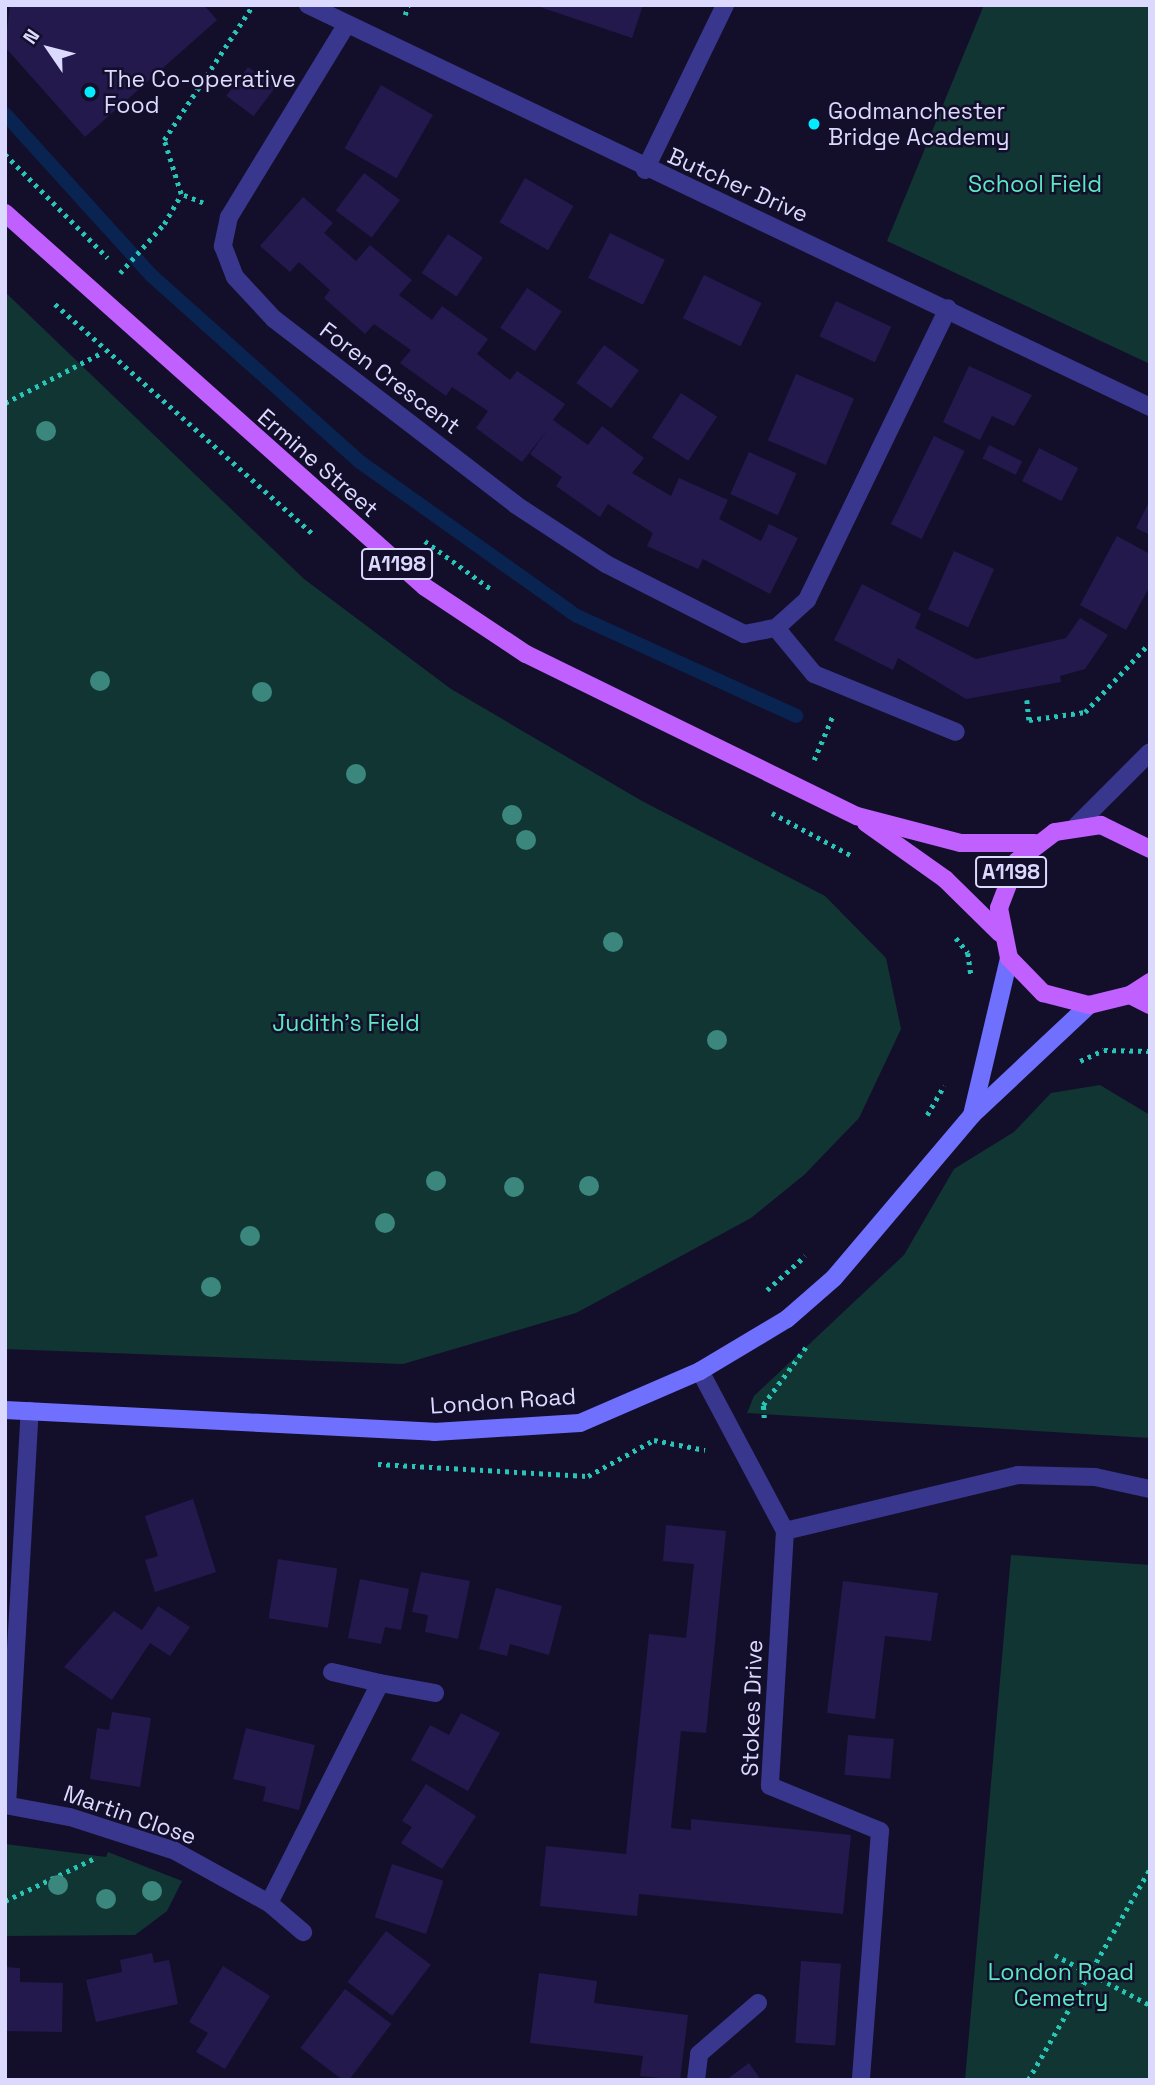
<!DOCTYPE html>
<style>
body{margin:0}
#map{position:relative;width:1155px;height:2085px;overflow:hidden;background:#130f2b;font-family:"Space Grotesk",sans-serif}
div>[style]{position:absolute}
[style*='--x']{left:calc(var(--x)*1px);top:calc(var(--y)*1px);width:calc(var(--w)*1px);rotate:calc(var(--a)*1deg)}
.green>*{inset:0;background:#113533}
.stream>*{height:14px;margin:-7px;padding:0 7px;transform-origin:7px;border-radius:7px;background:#092450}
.building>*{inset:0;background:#23194d;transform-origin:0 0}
.path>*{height:4.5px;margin-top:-2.25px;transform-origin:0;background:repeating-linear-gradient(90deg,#27c5b8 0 3.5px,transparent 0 8.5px)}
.lane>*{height:18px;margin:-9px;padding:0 9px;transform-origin:9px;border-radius:9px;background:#38378d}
.street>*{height:18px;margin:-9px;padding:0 9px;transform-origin:9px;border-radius:9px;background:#38378d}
.secondary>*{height:18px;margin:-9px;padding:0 9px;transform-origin:9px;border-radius:9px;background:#7070ff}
.primary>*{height:18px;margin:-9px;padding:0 9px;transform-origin:9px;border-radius:9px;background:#c060ff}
.trees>*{width:20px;height:20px;margin:-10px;border-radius:50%;background:#3b877e}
.dots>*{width:19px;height:19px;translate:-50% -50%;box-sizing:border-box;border:4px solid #130f2b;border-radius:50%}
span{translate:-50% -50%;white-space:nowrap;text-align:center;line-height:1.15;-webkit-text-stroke:5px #130f2b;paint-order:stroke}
.shield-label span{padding:2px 5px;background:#130f2b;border:2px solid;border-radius:5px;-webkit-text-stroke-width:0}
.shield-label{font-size:21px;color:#dcd9ff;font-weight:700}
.poi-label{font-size:23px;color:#dcd9ff}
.left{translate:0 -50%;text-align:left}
.park-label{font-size:23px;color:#5be9c2}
.street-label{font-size:23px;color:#dcd9ff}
.frame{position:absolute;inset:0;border:7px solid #dcd9ff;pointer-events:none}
.north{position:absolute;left:14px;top:14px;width:70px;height:70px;-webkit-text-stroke:5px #130f2b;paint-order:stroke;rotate:305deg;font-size:19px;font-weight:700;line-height:28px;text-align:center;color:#dcd9ff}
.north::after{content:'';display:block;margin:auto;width:24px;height:32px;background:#dcd9ff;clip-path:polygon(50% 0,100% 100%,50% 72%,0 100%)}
</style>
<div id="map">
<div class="green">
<i style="clip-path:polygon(984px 5px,1150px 5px,1150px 364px,887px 241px)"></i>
<i style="clip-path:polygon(5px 292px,304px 579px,451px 689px,642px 801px,825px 896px,886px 958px,901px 1029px,859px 1118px,804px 1175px,751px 1218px,576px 1313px,403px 1364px,5px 1349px)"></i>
<i style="clip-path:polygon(1100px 1085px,1150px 1115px,1150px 1438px,747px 1413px,754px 1396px,904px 1255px,954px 1169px,1014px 1132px,1051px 1093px)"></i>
<i style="clip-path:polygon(1011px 1555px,1150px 1565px,1150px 2080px,965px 2080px)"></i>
<i style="clip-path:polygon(5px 1844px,106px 1857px,108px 1852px,182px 1881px,167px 1911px,135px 1935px,5px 1936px)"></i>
</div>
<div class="stream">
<i style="--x:5;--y:114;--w:219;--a:47.8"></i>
<i style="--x:152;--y:276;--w:279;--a:41.8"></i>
<i style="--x:360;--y:462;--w:266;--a:35.4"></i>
<i style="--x:577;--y:616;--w:241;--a:24.5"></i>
</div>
<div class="building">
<i style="clip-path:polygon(10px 5px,204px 5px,217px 20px,85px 137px,5px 47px)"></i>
<i style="clip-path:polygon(534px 5px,643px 5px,632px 38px)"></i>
<i style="left:248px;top:67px;width:34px;height:36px;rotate:37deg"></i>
<i style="left:381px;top:85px;width:60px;height:73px;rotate:30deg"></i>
<i style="left:364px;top:173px;width:45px;height:47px;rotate:37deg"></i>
<i style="left:525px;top:178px;width:56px;height:51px;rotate:30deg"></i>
<i style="clip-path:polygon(303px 197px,333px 223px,324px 233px,356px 261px,370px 245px,412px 280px,399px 295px,432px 320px,442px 306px,488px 339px,477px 354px,510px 380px,517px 371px,565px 404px,553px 420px,570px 432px,588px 445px,602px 426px,644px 458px,632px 473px,671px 496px,679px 478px,728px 500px,719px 519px,761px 541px,769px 524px,798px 538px,770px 594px,703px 559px,698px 569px,647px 546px,653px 533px,608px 504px,600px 517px,556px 486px,562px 477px,530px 454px,548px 429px,522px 462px,476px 428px,488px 411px,452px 387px,446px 396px,400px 363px,411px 350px,374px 324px,365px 334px,324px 298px,330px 290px,299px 262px,290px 272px,260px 246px)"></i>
<i style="left:610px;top:233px;width:61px;height:50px;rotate:26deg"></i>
<i style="left:448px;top:234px;width:42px;height:47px;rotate:34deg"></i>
<i style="left:704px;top:275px;width:64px;height:48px;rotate:26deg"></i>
<i style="left:527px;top:288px;width:42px;height:48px;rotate:34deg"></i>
<i style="left:836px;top:301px;width:61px;height:39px;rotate:25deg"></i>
<i style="left:604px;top:345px;width:43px;height:47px;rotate:36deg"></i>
<i style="clip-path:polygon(969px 366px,1032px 395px,1014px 426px,992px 416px,980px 440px,943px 422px)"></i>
<i style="left:796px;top:374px;width:63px;height:72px;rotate:23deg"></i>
<i style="left:681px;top:393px;width:43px;height:53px;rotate:33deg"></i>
<i style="left:934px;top:436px;width:34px;height:98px;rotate:26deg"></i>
<i style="left:989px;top:445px;width:37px;height:15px;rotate:26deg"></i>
<i style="left:1039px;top:448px;width:44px;height:37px;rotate:27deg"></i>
<i style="left:749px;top:452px;width:52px;height:46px;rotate:24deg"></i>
<i style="clip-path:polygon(1150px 500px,1150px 535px,1136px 528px)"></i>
<i style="clip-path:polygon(1117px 536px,1150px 554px,1150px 586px,1126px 630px,1080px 605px)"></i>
<i style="left:954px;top:551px;width:44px;height:64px;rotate:24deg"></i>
<i style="clip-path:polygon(862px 584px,921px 614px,915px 628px,976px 659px,1066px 638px,1080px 618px,1108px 635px,1085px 669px,1060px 676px,1061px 682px,966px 699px,898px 658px,893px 670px,834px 640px)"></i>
<i style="clip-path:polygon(193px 1499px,216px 1572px,155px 1592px,145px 1560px,158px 1556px,145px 1516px)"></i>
<i style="clip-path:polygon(666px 1525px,726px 1531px,706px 1733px,681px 1731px,671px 1828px,691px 1830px,691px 1819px,851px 1835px,843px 1914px,639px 1894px,637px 1916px,540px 1906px,546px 1846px,626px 1854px,649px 1634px,686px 1638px,694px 1564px,663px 1561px)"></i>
<i style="left:278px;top:1559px;width:60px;height:60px;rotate:9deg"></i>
<i style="clip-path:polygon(421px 1572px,470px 1581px,458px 1639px,425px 1632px,428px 1615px,412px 1612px)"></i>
<i style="clip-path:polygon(360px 1579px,409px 1589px,401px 1630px,385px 1627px,381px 1644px,348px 1638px)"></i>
<i style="clip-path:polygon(843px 1581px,938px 1593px,931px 1641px,885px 1636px,875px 1719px,827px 1713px)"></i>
<i style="clip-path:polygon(496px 1588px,562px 1606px,549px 1655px,510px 1644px,507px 1656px,479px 1649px)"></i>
<i style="clip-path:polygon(158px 1606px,190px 1627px,170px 1656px,150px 1643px,112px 1700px,64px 1667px,114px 1611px,142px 1630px)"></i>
<i style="clip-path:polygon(112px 1712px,151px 1718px,140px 1787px,90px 1779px,97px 1728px,109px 1730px)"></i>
<i style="clip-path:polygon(461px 1713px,500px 1733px,468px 1791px,411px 1760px,430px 1725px,449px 1735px)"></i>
<i style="clip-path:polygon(246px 1728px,315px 1745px,299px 1810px,263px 1801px,266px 1787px,233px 1779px)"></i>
<i style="left:848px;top:1735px;width:46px;height:40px;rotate:5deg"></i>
<i style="clip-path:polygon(426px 1784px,476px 1816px,442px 1869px,401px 1843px,412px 1827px,402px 1821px)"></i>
<i style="left:392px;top:1864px;width:54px;height:56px;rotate:18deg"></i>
<i style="left:386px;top:1931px;width:56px;height:64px;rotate:37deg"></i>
<i style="clip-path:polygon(152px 1953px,154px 1963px,169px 1960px,178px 2004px,96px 2022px,86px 1980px,122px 1972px,120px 1960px)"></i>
<i style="left:801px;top:1961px;width:40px;height:82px;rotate:4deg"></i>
<i style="clip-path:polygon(223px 1966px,270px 1996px,225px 2069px,196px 2052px,208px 2033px,189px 2022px)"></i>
<i style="clip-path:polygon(5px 1967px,20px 1968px,20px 1982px,63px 1983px,62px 2032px,5px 2031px)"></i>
<i style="clip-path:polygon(539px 1973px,597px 1981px,594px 2003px,688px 2015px,680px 2080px,640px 2076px,643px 2056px,530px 2043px)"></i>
<i style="left:345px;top:1989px;width:58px;height:74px;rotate:37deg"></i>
<i style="clip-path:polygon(749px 2063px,761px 2080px,726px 2080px)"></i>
</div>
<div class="path">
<i style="--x:405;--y:15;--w:10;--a:-73"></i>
<i style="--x:5;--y:154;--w:146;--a:45.3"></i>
<i style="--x:203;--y:203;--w:24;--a:-158"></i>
<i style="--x:181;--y:194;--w:57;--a:-107.5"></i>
<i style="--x:164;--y:140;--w:162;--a:-56.6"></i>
<i style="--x:120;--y:273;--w:66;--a:-48.1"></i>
<i style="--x:164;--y:224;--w:34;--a:-60"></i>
<i style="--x:55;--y:304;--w:344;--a:41.7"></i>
<i style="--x:5;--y:403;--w:110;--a:-27.5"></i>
<i style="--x:425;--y:541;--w:82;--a:36"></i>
<i style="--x:1027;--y:700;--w:20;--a:84"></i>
<i style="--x:1029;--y:720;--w:57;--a:-8.1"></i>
<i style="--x:1085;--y:712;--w:91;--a:-46.8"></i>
<i style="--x:814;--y:760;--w:49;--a:-67.1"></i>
<i style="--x:772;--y:813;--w:93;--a:28.2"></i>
<i style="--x:956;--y:938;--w:19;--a:51"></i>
<i style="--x:968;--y:953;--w:21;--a:82"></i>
<i style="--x:1080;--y:1061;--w:26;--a:-25"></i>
<i style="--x:1104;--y:1050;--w:46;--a:1.2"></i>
<i style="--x:927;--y:1115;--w:34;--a:-60"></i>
<i style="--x:767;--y:1290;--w:51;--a:-41.8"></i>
<i style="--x:764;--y:1418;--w:13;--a:-94"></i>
<i style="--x:763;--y:1405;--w:72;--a:-53.4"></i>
<i style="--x:378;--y:1464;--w:210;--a:3.3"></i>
<i style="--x:588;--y:1476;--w:75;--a:-28.6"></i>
<i style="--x:654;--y:1440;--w:52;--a:11.1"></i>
<i style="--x:5;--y:1901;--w:98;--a:-25.5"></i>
<i style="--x:1055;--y:1955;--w:107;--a:27.8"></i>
<i style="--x:1028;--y:2080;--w:244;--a:-60"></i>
</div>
<div class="lane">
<i style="--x:645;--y:170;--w:183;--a:-64.1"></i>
<i style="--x:785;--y:1531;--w:240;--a:-13.5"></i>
<i style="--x:1018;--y:1475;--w:77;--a:1.5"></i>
<i style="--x:1095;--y:1477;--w:56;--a:12.3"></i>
<i style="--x:696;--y:2080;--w:26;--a:-83"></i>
<i style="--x:699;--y:2054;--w:78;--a:-40.8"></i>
</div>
<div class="street">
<i style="--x:308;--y:5;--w:933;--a:25.52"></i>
<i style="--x:345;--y:27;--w:223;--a:121.4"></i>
<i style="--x:229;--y:217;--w:30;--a:102"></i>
<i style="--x:223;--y:246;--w:33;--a:69"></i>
<i style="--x:235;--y:277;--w:57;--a:47.1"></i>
<i style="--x:274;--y:319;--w:305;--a:37.5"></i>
<i style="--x:516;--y:505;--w:108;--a:33.2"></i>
<i style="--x:606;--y:564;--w:155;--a:26.9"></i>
<i style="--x:744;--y:634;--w:33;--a:-11"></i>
<i style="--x:776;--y:628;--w:42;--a:-42.1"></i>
<i style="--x:807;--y:600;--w:324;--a:-64.2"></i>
<i style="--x:776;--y:628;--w:60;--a:50.4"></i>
<i style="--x:814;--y:674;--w:153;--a:22.2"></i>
<i style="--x:1077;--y:825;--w:103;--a:-45"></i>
<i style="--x:700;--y:1371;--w:181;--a:62"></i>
<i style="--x:785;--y:1531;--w:255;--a:93.4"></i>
<i style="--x:770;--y:1786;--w:119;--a:22.2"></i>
<i style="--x:880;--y:1831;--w:250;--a:94.4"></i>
<i style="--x:332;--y:1672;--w:49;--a:12.9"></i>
<i style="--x:5;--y:1805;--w:66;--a:10.5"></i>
<i style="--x:70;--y:1817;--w:110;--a:17.9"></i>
<i style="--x:175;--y:1851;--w:107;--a:29"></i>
<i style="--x:269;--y:1903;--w:45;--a:40.5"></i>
<i style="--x:7;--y:1805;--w:395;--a:-86.7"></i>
<i style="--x:269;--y:1903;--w:246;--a:-63.2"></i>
<i style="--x:380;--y:1683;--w:56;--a:10.3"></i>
</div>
<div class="secondary">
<i style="--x:972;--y:1115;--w:161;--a:-76.7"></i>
<i style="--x:5;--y:1410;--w:430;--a:2.9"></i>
<i style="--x:434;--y:1432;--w:146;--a:-3.5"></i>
<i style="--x:580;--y:1423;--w:131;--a:-23.4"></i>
<i style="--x:700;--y:1371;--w:101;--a:-30.9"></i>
<i style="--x:787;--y:1319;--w:62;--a:-41.1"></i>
<i style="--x:834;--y:1278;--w:214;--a:-49.7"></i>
<i style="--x:972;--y:1115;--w:161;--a:-43.2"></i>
</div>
<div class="primary">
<i style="--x:5;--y:213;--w:562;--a:41.68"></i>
<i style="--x:425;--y:587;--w:121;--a:33.6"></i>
<i style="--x:526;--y:654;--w:369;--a:26.1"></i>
<i style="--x:857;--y:816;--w:107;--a:14.6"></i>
<i style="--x:961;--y:843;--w:74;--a:0"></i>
<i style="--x:866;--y:823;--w:97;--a:35.3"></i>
<i style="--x:945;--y:879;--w:77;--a:44.5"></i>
<i style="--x:1150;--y:849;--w:55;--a:-153.9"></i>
<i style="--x:1101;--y:825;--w:47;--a:171.3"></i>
<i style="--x:1055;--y:832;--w:48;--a:142.7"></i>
<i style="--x:1017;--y:861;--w:50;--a:111"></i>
<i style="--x:999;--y:908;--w:51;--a:78.7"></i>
<i style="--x:1009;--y:958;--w:49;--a:45.8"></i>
<i style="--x:1043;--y:993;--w:48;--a:14.6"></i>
<i style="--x:1089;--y:1005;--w:42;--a:-13.7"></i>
<i style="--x:1130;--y:995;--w:24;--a:-33"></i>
<i style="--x:1130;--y:995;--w:22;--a:27"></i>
</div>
<div class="trees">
<i style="left:46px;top:431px"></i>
<i style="left:100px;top:681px"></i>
<i style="left:262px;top:692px"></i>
<i style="left:356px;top:774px"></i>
<i style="left:512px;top:815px"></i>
<i style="left:526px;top:840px"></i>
<i style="left:613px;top:942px"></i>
<i style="left:717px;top:1040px"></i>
<i style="left:436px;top:1181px"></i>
<i style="left:589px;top:1186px"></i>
<i style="left:514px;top:1187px"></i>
<i style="left:385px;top:1223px"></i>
<i style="left:250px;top:1236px"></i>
<i style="left:211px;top:1287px"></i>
<i style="left:58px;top:1885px"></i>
<i style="left:152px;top:1891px"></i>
<i style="left:106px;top:1899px"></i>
</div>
<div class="dots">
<i style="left:90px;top:92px;background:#05ebff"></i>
<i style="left:814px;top:124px;background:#05ebff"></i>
</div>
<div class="shield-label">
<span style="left:397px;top:564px">A1198</span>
<span style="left:1011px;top:872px">A1198</span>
</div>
<div class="poi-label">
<span class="left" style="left:104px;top:92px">The Co-operative<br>Food</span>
<span class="left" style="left:828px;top:124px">Godmanchester<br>Bridge Academy</span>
</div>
<div class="park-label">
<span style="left:1035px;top:184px">School Field</span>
<span style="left:346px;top:1023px">Judith's Field</span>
<span style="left:1061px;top:1985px">London Road<br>Cemetry</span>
</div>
<div class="street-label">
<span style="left:738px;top:185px;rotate:24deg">Butcher Drive</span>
<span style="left:390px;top:378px;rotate:37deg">Foren Crescent</span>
<span style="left:318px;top:463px;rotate:41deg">Ermine Street</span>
<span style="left:503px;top:1401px;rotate:-4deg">London Road</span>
<span style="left:752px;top:1708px;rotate:-88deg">Stokes Drive</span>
<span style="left:130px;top:1815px;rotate:19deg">Martin Close</span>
</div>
<div class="frame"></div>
<div class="north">N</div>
</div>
